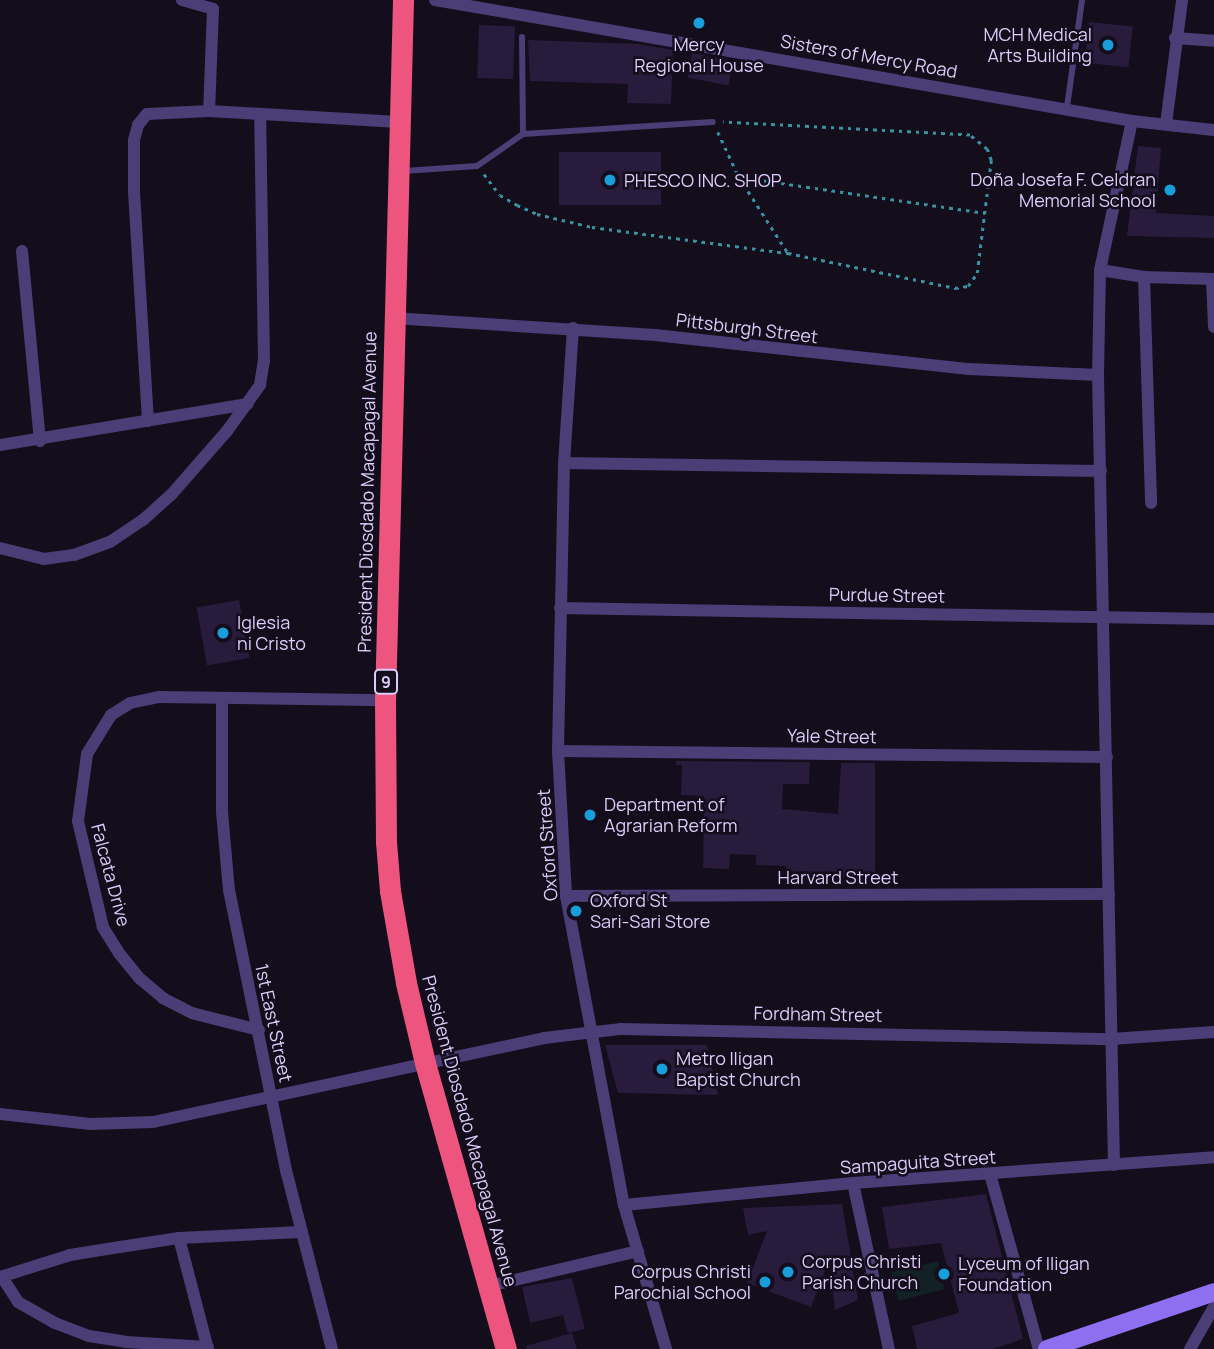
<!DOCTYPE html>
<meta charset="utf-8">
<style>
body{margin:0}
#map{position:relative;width:1214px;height:1349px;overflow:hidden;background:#130d1c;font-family:Manrope,sans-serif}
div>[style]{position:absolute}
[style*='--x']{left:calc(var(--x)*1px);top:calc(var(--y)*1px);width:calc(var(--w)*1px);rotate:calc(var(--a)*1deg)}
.green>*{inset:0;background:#112125;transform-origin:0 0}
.building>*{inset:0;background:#281b3b;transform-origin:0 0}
.path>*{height:2.5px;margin-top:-1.25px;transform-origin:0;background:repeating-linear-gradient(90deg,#3992a2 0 3.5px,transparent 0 8.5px)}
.lane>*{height:6px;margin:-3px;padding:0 3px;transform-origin:3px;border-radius:3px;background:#4b3d76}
.street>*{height:12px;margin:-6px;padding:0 6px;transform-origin:6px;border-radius:6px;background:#4b3d76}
.secondary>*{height:18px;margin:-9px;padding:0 9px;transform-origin:9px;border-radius:9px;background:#8d6fef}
.highway>*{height:21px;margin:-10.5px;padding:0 10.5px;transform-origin:10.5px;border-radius:10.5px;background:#ed557e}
.dots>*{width:19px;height:19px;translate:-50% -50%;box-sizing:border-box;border:4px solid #130d1c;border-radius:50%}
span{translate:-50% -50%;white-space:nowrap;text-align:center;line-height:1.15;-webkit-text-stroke:5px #130d1c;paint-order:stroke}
.shield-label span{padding:2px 5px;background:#130d1c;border:2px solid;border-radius:5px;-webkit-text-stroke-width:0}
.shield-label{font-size:16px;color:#dccdfa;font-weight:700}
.poi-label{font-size:18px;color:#dccdfa}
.right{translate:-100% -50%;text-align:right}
.left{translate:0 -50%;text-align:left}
.street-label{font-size:18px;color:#dccdfa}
</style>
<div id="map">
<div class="green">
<i style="left:938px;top:1261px;width:29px;height:48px;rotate:76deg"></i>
</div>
<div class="building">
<i style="left:1089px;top:22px;width:44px;height:41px;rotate:6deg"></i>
<i style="left:479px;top:25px;width:36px;height:53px;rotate:2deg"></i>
<i style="clip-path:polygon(528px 40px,639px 44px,673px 50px,671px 104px,627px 103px,628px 84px,530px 81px)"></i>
<i style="left:692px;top:53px;width:42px;height:25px;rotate:11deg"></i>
<i style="clip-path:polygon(1138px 146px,1161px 148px,1156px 213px,1214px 216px,1214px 238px,1127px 236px)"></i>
<i style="left:661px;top:152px;width:53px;height:102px;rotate:90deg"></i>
<i style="left:239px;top:600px;width:59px;height:43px;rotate:80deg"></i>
<i style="clip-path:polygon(676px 761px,810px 762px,809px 784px,783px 784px,782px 809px,838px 814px,841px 763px,875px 763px,875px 878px,786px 871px,786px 866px,756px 865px,756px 855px,730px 854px,729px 869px,703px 868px,704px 796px,681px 795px,682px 765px,676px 765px)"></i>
<i style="clip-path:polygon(605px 1045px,707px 1045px,718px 1095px,618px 1093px)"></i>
<i style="clip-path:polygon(986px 1194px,1023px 1339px,993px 1349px,917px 1349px,912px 1326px,959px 1313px,941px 1243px,889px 1249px,882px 1207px)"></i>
<i style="clip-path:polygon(842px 1204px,858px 1300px,835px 1310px,829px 1261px,811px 1307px,747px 1283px,767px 1231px,748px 1235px,743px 1208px)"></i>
<i style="clip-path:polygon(572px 1278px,585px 1329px,568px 1333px,563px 1315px,530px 1323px,522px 1287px)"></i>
<i style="clip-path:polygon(572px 1333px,577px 1349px,527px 1349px,526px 1346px)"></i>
</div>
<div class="path">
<i style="--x:718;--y:132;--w:50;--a:65"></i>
<i style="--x:739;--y:177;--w:90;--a:57.2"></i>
<i style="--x:484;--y:174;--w:26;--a:53"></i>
<i style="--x:500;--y:195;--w:20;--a:30"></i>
<i style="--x:517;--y:205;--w:22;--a:24"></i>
<i style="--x:537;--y:214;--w:57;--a:13.3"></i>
<i style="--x:592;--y:227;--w:198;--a:7.6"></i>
<i style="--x:788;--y:253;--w:171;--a:11.8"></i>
<i style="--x:955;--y:288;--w:13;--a:-9"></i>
<i style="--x:968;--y:286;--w:16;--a:-55"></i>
<i style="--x:977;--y:273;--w:114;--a:-82.9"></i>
<i style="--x:991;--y:160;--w:12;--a:-110"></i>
<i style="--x:987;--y:149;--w:22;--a:-141"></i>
<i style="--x:970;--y:135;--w:247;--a:-177"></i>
<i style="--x:739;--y:177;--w:249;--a:8.3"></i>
</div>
<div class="lane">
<i style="--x:522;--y:37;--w:97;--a:89.4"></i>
<i style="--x:1067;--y:107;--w:108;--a:-82"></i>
<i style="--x:404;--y:171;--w:73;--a:-3.9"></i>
<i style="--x:477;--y:166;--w:56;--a:-34.8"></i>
<i style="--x:523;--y:134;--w:190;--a:-3.6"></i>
</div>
<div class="street">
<i style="--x:182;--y:0;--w:32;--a:16"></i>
<i style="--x:213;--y:9;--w:102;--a:92.2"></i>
<i style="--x:435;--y:0;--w:707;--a:9.85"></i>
<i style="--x:1132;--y:121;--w:82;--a:6.3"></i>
<i style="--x:1175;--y:38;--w:39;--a:4"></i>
<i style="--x:1166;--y:124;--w:125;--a:-82.6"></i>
<i style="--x:22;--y:251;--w:191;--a:84.6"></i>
<i style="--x:1100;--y:270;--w:45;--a:9"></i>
<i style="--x:1144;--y:277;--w:70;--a:1.6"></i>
<i style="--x:1144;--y:277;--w:226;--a:88.2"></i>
<i style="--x:1212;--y:279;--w:48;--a:87.6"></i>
<i style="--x:393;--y:318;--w:263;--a:3.7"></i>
<i style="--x:655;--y:335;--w:316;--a:6.2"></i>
<i style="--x:969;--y:369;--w:129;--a:2.7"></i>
<i style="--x:573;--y:328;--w:135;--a:93.8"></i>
<i style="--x:564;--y:463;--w:288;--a:91.2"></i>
<i style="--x:558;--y:751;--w:145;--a:86.8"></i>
<i style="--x:566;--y:896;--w:314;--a:79.4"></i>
<i style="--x:624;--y:1205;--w:150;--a:73.7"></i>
<i style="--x:148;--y:421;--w:230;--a:-93.5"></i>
<i style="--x:134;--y:191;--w:51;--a:-90"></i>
<i style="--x:134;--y:140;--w:16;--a:-75"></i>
<i style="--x:138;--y:125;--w:14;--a:-51"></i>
<i style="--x:147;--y:114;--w:62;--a:-2.8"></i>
<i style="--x:209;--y:111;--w:190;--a:3.3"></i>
<i style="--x:0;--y:445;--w:251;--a:-9.4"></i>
<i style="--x:564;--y:463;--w:537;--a:0.85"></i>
<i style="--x:0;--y:548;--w:45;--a:14"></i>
<i style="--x:44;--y:559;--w:30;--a:-8"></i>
<i style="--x:74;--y:555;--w:38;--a:-20"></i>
<i style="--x:110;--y:542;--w:40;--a:-34"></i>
<i style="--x:143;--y:520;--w:38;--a:-42"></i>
<i style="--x:171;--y:495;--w:85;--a:-48.8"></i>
<i style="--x:227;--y:431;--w:57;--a:-54.3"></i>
<i style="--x:260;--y:385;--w:24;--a:-81"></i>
<i style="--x:264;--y:361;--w:245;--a:-90.9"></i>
<i style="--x:560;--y:608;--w:654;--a:0.96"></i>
<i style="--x:222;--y:699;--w:113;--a:90"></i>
<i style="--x:222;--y:812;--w:78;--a:84.9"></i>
<i style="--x:229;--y:890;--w:290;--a:78.5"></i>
<i style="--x:287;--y:1174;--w:181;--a:75.6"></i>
<i style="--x:558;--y:751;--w:549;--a:0.63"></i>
<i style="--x:566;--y:896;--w:543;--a:-0.21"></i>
<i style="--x:259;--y:1030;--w:69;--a:-165.8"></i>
<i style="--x:192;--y:1013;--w:33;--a:-153"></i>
<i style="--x:163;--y:998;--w:30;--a:-140"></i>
<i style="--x:140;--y:979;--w:33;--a:-129"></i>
<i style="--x:119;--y:953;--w:31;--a:-122"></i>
<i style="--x:103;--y:927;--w:109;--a:-103.3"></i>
<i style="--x:78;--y:821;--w:68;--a:-82.3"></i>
<i style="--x:87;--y:754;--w:46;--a:-58.4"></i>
<i style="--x:111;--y:715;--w:22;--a:-32"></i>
<i style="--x:130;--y:703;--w:30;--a:-12"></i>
<i style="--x:159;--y:697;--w:226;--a:0.8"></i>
<i style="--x:0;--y:1114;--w:91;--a:6.3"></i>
<i style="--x:90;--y:1124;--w:63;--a:-1.8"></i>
<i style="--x:153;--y:1122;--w:400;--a:-12.1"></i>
<i style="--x:544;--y:1038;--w:78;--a:-6.7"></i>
<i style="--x:621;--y:1029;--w:490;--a:1.2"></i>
<i style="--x:1111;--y:1039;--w:103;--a:-3.9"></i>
<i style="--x:1114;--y:1165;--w:790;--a:-91.16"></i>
<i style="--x:1098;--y:375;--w:105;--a:-88.9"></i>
<i style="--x:1100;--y:270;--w:152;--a:-77.9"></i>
<i style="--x:990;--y:1174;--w:182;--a:74.4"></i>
<i style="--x:853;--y:1183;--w:170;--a:77.8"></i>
<i style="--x:624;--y:1205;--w:230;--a:-5.5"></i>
<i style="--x:853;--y:1183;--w:362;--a:-4.1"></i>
<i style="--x:179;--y:1238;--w:115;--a:75.4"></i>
<i style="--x:0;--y:1277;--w:73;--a:-17.4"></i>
<i style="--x:70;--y:1255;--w:51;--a:-9.1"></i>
<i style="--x:120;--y:1247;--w:60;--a:-8.7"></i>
<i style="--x:179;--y:1238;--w:121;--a:-2.8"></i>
<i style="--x:2;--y:1277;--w:30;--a:57"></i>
<i style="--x:18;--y:1302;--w:43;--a:29.6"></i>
<i style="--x:55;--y:1323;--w:36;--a:21"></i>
<i style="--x:89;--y:1336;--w:37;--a:9"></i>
<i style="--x:126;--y:1342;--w:82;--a:3.5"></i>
<i style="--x:489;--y:1286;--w:153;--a:-13.2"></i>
<i style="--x:1190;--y:1349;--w:48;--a:-60.3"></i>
</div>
<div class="secondary">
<i style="--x:1047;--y:1349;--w:176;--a:-18.8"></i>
</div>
<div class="highway">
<i style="--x:403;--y:0;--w:700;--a:91.47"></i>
<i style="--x:385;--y:700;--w:142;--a:89.6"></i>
<i style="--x:386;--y:842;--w:49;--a:85.3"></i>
<i style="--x:390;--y:891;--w:93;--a:80.1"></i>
<i style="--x:406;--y:983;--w:82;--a:76.6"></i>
<i style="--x:425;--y:1063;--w:297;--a:74.2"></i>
</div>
<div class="dots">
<i style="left:699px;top:23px;background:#189edb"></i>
<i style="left:1108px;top:45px;background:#189edb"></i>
<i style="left:610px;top:180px;background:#189edb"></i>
<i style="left:1170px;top:190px;background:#189edb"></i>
<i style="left:223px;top:633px;background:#189edb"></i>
<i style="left:590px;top:815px;background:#189edb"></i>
<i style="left:576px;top:911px;background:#189edb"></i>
<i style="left:662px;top:1069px;background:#189edb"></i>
<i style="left:788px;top:1272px;background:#189edb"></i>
<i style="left:944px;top:1274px;background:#189edb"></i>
<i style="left:765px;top:1282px;background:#189edb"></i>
</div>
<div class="shield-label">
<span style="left:386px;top:682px">9</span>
</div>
<div class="poi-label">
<span class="right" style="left:1092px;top:45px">MCH Medical<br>Arts Building</span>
<span style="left:699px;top:55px">Mercy<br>Regional House</span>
<span class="left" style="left:624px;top:180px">PHESCO INC. SHOP</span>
<span class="right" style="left:1156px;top:190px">Doña Josefa F. Celdran<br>Memorial School</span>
<span class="left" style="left:237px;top:633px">Iglesia<br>ni Cristo</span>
<span class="left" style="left:604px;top:815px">Department of<br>Agrarian Reform</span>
<span class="left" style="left:590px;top:911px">Oxford St<br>Sari-Sari Store</span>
<span class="left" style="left:676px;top:1069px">Metro Iligan<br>Baptist Church</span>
<span class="left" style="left:802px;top:1272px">Corpus Christi<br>Parish Church</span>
<span class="left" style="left:958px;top:1274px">Lyceum of Iligan<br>Foundation</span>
<span class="right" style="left:751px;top:1282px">Corpus Christi<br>Parochial School</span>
</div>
<div class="street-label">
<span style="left:869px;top:56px;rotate:10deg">Sisters of Mercy Road</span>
<span style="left:747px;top:328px;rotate:7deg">Pittsburgh Street</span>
<span style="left:367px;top:492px;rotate:-89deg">President Diosdado Macapagal Avenue</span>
<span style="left:887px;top:595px;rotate:1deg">Purdue Street</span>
<span style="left:832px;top:736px;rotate:1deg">Yale Street</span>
<span style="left:547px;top:845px;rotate:-94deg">Oxford Street</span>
<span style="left:111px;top:875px;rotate:75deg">Falcata Drive</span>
<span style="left:838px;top:877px">Harvard Street</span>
<span style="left:818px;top:1014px;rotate:1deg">Fordham Street</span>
<span style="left:274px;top:1023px;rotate:78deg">1st East Street</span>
<span style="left:470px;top:1131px;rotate:75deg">President Diosdado Macapagal Avenue</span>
<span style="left:918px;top:1162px;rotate:-4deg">Sampaguita Street</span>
</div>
</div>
